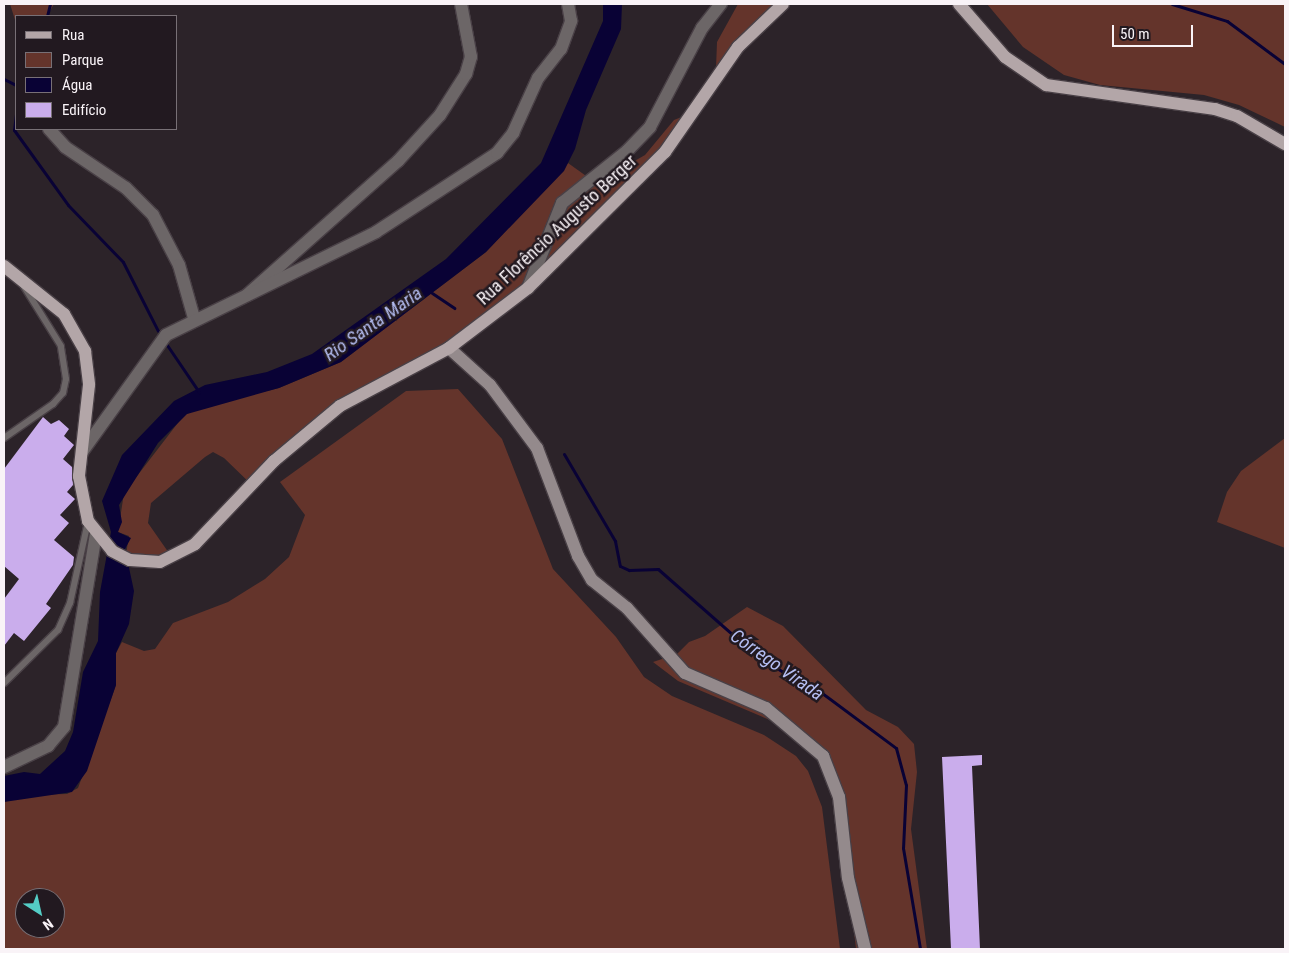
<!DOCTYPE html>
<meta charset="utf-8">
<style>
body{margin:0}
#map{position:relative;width:1289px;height:953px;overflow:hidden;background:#2c2329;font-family:"Roboto Condensed",sans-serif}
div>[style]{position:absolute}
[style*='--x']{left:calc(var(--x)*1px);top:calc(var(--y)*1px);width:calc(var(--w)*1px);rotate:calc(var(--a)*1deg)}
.green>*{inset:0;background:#64342b}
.water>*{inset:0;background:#090235}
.stream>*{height:3px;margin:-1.5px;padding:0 1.5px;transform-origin:1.5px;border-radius:1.5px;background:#090235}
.building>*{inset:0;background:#caadec}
.roads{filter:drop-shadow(1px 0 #494046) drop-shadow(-1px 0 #494046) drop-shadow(0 1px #494046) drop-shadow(0 -1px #494046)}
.lane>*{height:6px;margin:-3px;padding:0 3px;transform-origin:3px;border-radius:3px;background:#6c6667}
.street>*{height:12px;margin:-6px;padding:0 6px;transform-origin:6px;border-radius:6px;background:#6c6667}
.secondary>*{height:12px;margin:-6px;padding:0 6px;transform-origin:6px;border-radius:6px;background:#948a8c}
.primary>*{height:12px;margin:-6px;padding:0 6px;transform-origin:6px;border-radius:6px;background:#b3a6a8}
span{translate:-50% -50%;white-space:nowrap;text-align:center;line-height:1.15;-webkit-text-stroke:5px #221920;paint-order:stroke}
.street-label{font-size:18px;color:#f9f3f7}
.water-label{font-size:19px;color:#b4bdf1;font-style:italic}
.frame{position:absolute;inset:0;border:5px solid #f9f3f7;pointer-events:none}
.legend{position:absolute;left:15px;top:15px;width:162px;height:115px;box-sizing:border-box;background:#221920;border:1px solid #787076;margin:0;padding:6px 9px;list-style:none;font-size:15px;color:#f9f3f7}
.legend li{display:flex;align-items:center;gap:10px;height:25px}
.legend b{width:25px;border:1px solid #787076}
.north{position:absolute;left:15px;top:888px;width:50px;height:50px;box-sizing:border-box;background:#221920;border:1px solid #787076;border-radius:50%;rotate:145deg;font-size:14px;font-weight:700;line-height:20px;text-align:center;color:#f9f3f7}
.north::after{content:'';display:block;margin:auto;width:18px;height:22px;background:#54cdc6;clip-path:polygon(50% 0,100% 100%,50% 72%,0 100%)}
.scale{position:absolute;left:1112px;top:25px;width:81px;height:22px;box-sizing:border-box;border:2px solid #f9f3f7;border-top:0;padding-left:6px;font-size:15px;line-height:18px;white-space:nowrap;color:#f9f3f7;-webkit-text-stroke:4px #221920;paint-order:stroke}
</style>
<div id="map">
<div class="green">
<i style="clip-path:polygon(10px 4px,54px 4px,47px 16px,16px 16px,16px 23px)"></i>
<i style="clip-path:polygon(738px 4px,777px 4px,674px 143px,506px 306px,360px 398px,296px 447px,255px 488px,224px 458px,213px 452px,205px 457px,151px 503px,148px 523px,171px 556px,126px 554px,129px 536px,118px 532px,124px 493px,184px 415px,211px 404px,279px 388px,341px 362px,486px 252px,568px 163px,596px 183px,645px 155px,674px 120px,694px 112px,716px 68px,717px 42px)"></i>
<i style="clip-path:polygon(987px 4px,1285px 4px,1285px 127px,1239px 105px,1204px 95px,1100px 85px,1064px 75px,1023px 47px)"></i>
<i style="clip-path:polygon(evenodd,458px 389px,502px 439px,553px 569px,616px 637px,644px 677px,672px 696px,764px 735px,796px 756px,808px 771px,822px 807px,840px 949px,4px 949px,4px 802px,24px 795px,67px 794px,78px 788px,116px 685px,116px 653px,122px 642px,144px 651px,155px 649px,173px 623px,228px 602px,265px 579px,289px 557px,305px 515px,280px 482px,406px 391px,458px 389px,25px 898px,55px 898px,55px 928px,25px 928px,25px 898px)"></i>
<i style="clip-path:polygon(1285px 438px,1285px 548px,1217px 522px,1227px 492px,1241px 471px)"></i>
<i style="clip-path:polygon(747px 607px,783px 626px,866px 710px,898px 727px,914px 744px,917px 772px,911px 829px,927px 949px,856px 949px,840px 815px,822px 762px,772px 721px,678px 681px,653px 662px,677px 654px,689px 642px,705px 636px)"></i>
</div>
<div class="water">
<i style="clip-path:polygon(603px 4px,622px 4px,621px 29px,586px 110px,575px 149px,564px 171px,486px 252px,341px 362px,279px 388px,187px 414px,158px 443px,119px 505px,122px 522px,118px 532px,131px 538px,125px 549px,134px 591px,129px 624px,116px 653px,116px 685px,87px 771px,72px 792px,4px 802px,4px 776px,24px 772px,40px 774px,65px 751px,73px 732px,83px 672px,98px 641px,100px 592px,111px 532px,102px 501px,122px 455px,174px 401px,205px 385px,267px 372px,312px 354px,446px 259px,541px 163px,603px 21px)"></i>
</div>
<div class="stream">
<i style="--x:1172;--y:4;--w:58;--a:17.2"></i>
<i style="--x:1227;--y:21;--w:72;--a:36.6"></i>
<i style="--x:47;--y:16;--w:12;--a:-76"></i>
<i style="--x:4;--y:79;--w:13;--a:27"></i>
<i style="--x:16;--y:114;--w:16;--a:97"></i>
<i style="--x:14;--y:130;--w:92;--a:54.2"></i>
<i style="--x:68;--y:205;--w:79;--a:46"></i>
<i style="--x:123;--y:262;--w:77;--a:63.1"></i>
<i style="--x:432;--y:293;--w:27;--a:34"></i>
<i style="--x:167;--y:345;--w:57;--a:55.8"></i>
<i style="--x:564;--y:454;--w:101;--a:59.6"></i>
<i style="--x:615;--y:541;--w:25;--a:79"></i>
<i style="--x:620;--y:566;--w:10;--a:24"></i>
<i style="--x:629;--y:570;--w:29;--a:-2"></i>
<i style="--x:658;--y:569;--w:130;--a:41.3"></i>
<i style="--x:756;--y:655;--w:32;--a:32"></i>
<i style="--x:783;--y:672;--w:8;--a:-14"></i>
<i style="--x:791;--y:670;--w:131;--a:36.6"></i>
<i style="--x:896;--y:748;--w:38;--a:75"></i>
<i style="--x:906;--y:785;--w:63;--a:92.7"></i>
<i style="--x:903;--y:848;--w:102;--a:80.4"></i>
</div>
<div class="building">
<i style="clip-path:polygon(43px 417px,51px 424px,59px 420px,69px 429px,64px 436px,74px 445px,63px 459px,72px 467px,73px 485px,67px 492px,75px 499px,60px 515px,69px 523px,54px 540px,74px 557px,73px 565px,46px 604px,51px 608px,24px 641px,14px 633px,4px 646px,4px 599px,19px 579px,4px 566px,4px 469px)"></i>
<i style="clip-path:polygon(982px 755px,982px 765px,972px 766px,980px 949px,951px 949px,942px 757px)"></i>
</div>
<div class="roads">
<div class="lane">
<i style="--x:4;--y:438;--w:60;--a:-34.8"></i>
<i style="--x:53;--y:404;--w:15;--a:-48"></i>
<i style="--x:63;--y:393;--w:14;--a:-78"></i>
<i style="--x:66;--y:379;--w:33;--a:-99"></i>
<i style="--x:61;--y:346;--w:72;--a:-121.9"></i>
<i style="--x:4;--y:683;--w:76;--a:-44.5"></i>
<i style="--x:58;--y:630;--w:30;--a:-66"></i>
<i style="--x:70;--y:603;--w:83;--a:-77.5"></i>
</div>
<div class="street">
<i style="--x:49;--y:129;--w:24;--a:48"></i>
<i style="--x:65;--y:147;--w:73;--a:33.9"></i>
<i style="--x:126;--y:188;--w:38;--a:45"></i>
<i style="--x:153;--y:215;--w:56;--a:62.5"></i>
<i style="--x:179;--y:265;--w:55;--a:74.2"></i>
<i style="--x:528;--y:288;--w:92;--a:-68.2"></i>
<i style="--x:562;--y:203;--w:83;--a:-38.7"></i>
<i style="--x:627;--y:151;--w:33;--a:-46"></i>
<i style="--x:650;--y:127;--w:112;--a:-62.3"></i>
<i style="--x:702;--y:28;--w:31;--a:-52"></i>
<i style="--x:247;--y:295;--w:202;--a:-41.6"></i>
<i style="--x:398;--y:161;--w:62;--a:-47.6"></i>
<i style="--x:440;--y:115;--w:49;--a:-57.6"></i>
<i style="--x:466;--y:74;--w:18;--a:-74"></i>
<i style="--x:471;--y:57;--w:54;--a:-100.7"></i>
<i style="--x:82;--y:452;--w:144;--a:-54.3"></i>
<i style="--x:166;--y:335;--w:234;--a:-26.1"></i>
<i style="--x:376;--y:232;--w:145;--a:-33.1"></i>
<i style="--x:497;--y:153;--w:26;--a:-51"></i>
<i style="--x:513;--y:133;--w:60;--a:-65.6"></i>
<i style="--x:538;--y:78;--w:37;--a:-52"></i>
<i style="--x:561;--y:49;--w:30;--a:-70"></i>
<i style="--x:571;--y:21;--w:17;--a:-100"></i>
<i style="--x:4;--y:767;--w:49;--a:-25.5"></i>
<i style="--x:48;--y:746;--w:25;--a:-50"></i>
<i style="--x:64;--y:727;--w:196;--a:-80.6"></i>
</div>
<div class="secondary">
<i style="--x:449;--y:348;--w:55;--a:42.1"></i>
<i style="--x:490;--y:385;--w:79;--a:53.3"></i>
<i style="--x:537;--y:448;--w:116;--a:69.2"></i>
<i style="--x:578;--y:556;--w:28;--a:60"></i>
<i style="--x:592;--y:580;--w:45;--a:38.7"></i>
<i style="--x:627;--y:608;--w:87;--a:48.3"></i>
<i style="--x:685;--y:673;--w:88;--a:23.4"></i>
<i style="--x:766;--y:708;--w:75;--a:40.1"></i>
<i style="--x:823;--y:756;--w:44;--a:68.7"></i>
<i style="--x:839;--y:797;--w:81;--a:83.7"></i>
<i style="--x:848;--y:878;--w:73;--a:76.5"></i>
</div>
<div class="primary">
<i style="--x:959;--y:4;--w:70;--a:49"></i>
<i style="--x:1005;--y:57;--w:50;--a:34.3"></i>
<i style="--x:1046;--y:85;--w:171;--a:8.1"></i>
<i style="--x:1215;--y:109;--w:23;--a:18"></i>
<i style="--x:1237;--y:116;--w:56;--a:30.3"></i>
<i style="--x:4;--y:266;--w:77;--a:38.7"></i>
<i style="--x:64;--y:314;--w:43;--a:60.4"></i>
<i style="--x:85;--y:351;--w:34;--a:83"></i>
<i style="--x:89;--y:385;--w:92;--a:96.3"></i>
<i style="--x:79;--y:476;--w:46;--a:78.7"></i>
<i style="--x:88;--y:521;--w:38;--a:51"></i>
<i style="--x:112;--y:551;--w:20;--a:27"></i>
<i style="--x:130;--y:560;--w:30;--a:4"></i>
<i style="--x:160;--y:562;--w:39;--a:-27"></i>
<i style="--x:195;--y:544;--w:115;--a:-46.4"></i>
<i style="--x:274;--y:461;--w:86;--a:-39.8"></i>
<i style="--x:340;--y:406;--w:123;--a:-28"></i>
<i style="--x:449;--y:348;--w:99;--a:-37.2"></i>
<i style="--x:528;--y:288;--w:193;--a:-44.8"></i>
<i style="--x:665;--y:152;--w:128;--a:-55.2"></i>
<i style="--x:738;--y:47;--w:62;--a:-43.7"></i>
</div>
</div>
<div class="street-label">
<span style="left:557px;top:230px;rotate:-43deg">Rua Florêncio Augusto Berger</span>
</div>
<div class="water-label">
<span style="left:373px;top:324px;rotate:-35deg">Rio Santa Maria</span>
<span style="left:777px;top:665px;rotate:35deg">Córrego Virada</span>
</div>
<div class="frame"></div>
<ul class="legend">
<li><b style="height:6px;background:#b3a6a8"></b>Rua</li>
<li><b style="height:14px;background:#64342b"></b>Parque</li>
<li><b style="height:14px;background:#090235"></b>Água</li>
<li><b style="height:14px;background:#caadec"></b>Edifício</li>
</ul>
<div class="north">N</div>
<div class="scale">50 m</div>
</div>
